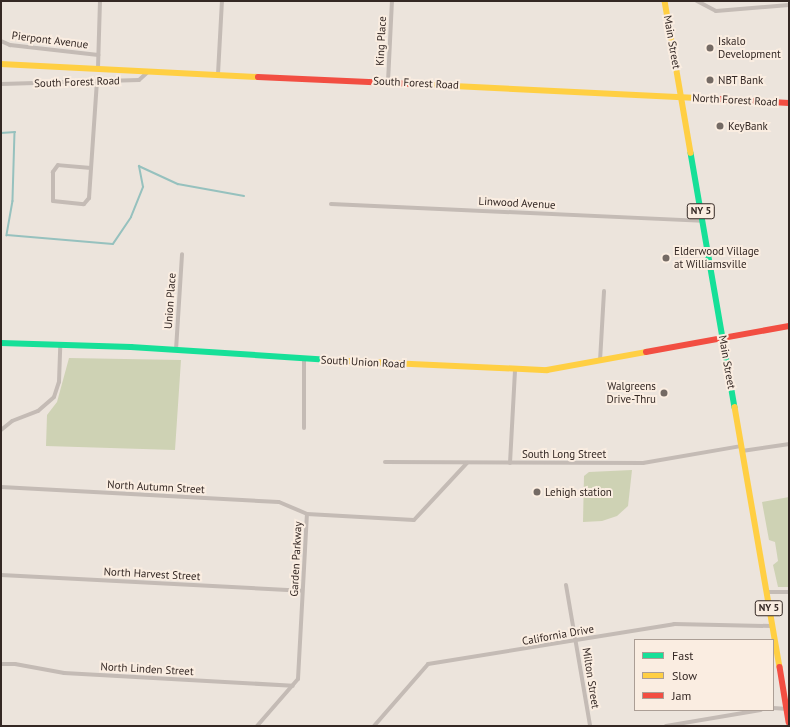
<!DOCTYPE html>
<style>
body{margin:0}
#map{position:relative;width:790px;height:727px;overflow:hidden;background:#ece4dc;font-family:"PT Sans",sans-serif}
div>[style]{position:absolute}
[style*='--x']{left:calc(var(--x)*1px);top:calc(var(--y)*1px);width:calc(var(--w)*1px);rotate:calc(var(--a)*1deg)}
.green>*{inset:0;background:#ced2b4}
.stream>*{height:1.5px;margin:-0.75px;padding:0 0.75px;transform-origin:0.75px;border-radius:0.75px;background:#96c1be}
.street>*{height:4px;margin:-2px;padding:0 2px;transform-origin:2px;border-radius:2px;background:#c4bbb5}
.fast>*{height:5.5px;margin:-2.75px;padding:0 2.75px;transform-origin:2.75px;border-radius:2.75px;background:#16e098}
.slow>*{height:5.5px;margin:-2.75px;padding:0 2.75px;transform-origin:2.75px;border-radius:2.75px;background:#ffcf43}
.jam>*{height:5.5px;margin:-2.75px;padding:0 2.75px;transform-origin:2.75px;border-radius:2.75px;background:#f24e42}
.dots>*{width:11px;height:11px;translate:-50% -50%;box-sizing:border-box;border:2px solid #faede1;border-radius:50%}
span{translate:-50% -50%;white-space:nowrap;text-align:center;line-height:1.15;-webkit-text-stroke:4px #faede1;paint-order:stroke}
.shield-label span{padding:1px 3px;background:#faede1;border:1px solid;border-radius:3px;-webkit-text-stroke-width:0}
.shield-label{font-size:10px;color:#342824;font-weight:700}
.street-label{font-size:11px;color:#342824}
.poi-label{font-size:11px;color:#342824}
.left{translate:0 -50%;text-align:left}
.right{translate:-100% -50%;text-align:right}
.frame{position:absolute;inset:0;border:2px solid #342824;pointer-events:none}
.legend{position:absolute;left:634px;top:639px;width:140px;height:72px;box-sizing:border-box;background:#faede1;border:1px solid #ab9e95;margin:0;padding:5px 7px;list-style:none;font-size:12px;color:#342824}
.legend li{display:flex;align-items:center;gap:8px;height:20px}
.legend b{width:20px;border:1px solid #ab9e95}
</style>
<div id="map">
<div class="green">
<i style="clip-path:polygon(69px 358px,181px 360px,175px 450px,46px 446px,47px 415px,57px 402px)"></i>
<i style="clip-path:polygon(632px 470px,628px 506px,617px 516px,602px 521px,583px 522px,584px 476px,589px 472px)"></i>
<i style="clip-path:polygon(789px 497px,789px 587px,778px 587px,773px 565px,778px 561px,775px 542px,769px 540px,762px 502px)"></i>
</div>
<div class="stream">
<i style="--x:1;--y:133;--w:14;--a:-4"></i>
<i style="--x:15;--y:132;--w:69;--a:91.7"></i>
<i style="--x:13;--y:201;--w:35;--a:100"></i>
<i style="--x:7;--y:235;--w:106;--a:4.9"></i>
<i style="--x:113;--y:244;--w:32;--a:-56"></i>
<i style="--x:131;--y:217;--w:32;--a:-68"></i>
<i style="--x:143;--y:187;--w:21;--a:-101"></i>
<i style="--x:139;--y:166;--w:43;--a:24.8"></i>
<i style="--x:178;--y:184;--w:67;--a:10.3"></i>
</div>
<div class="street">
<i style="--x:697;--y:1;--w:21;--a:28"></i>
<i style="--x:716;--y:11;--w:73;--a:-4.7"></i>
<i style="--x:1;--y:41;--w:10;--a:24"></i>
<i style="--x:10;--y:45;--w:89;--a:6.5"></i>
<i style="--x:98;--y:68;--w:67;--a:-88.3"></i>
<i style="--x:218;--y:74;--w:73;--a:-86.9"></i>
<i style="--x:388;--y:82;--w:81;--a:-87.2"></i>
<i style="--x:1;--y:84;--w:138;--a:-1.7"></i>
<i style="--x:139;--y:80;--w:13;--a:-42"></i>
<i style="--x:91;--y:168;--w:33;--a:-175"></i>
<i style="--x:58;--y:165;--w:9;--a:126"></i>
<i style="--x:53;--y:172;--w:29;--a:90"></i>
<i style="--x:53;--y:201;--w:31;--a:6"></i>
<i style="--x:84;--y:204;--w:8;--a:-50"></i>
<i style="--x:89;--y:198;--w:117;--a:-86.1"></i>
<i style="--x:331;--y:204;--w:372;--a:2.6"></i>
<i style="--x:176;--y:350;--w:96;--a:-86.4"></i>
<i style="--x:600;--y:361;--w:70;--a:-86.7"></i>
<i style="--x:304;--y:428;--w:70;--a:-90"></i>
<i style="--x:1;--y:430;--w:14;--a:-39"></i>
<i style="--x:12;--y:421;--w:28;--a:-21"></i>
<i style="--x:38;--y:411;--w:21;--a:-41"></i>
<i style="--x:54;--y:397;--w:16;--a:-72"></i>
<i style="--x:59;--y:382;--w:37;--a:-88"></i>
<i style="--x:742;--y:451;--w:48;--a:-8.5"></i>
<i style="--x:385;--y:462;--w:258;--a:0.2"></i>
<i style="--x:643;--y:463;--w:99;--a:-9.8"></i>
<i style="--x:510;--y:463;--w:93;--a:-86.9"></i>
<i style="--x:1;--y:487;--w:278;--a:3.1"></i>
<i style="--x:279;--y:502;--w:30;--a:23"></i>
<i style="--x:1;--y:575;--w:301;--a:3"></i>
<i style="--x:566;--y:585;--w:143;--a:80.3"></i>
<i style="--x:766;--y:592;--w:23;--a:0"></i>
<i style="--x:1;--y:664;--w:14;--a:0"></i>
<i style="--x:15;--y:664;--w:50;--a:10.4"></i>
<i style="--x:64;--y:673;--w:229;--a:3.2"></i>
<i style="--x:773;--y:708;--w:15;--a:4"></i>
<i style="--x:257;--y:726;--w:62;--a:-48.9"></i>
<i style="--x:298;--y:679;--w:165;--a:-86.9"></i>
<i style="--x:307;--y:514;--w:107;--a:3.2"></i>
<i style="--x:414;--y:520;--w:78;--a:-47.1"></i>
<i style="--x:374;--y:726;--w:82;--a:-48.9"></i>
<i style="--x:428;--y:664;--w:249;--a:-9.2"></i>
<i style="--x:674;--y:624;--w:99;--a:1.2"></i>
<i style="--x:666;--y:726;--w:96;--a:-9.6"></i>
</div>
<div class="fast">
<i style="--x:691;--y:153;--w:258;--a:80.2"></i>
<i style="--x:1;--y:343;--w:130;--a:1.8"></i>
<i style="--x:131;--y:347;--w:215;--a:3.7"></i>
</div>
<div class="slow">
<i style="--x:665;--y:1;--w:154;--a:80.3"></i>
<i style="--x:1;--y:64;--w:257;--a:2.9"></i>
<i style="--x:413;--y:84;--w:305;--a:2.8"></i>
<i style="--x:346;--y:361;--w:201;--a:2.6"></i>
<i style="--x:547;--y:370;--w:101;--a:-10.3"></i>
<i style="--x:735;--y:407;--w:264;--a:80.2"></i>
</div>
<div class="jam">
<i style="--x:258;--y:77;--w:155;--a:2.6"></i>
<i style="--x:718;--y:99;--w:71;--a:3.2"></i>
<i style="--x:646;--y:352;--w:145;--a:-10.3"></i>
<i style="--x:780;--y:667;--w:56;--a:80.7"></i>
</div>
<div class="dots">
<i style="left:710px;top:48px;background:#746a64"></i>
<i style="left:710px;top:80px;background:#746a64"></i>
<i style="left:720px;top:126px;background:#746a64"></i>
<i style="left:666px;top:258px;background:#746a64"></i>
<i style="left:664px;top:393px;background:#746a64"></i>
<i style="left:537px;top:492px;background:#746a64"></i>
</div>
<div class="shield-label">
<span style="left:701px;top:211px">NY 5</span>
<span style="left:769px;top:608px">NY 5</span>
</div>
<div class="street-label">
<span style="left:50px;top:40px;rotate:7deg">Pierpont Avenue</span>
<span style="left:381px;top:41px;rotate:-87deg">King Place</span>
<span style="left:672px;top:42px;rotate:80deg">Main Street</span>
<span style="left:77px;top:82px;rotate:-2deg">South Forest Road</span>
<span style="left:416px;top:83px;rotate:3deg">South Forest Road</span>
<span style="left:735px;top:100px;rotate:3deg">North Forest Road</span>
<span style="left:517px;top:203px;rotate:3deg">Linwood Avenue</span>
<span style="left:170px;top:301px;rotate:-86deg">Union Place</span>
<span style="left:363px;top:362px;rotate:3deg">South Union Road</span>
<span style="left:727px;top:362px;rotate:80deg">Main Street</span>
<span style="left:564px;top:454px">South Long Street</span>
<span style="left:156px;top:487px;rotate:3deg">North Autumn Street</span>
<span style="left:296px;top:559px;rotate:-87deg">Garden Parkway</span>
<span style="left:152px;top:574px;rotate:3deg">North Harvest Street</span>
<span style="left:558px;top:635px;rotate:-10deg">California Drive</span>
<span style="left:147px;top:669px;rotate:3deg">North Linden Street</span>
<span style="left:591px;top:678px;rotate:81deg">Milton Street</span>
</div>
<div class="poi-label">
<span class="left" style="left:718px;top:48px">Iskalo<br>Development</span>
<span class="left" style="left:718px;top:80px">NBT Bank</span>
<span class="left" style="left:728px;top:126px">KeyBank</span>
<span class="left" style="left:674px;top:258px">Elderwood Village<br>at Williamsville</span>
<span class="right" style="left:656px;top:393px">Walgreens<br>Drive-Thru</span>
<span class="left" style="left:545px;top:492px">Lehigh station</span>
</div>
<div class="frame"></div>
<ul class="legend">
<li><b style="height:5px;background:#16e098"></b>Fast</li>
<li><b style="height:5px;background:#ffcf43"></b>Slow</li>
<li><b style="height:5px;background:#f24e42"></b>Jam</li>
</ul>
</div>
